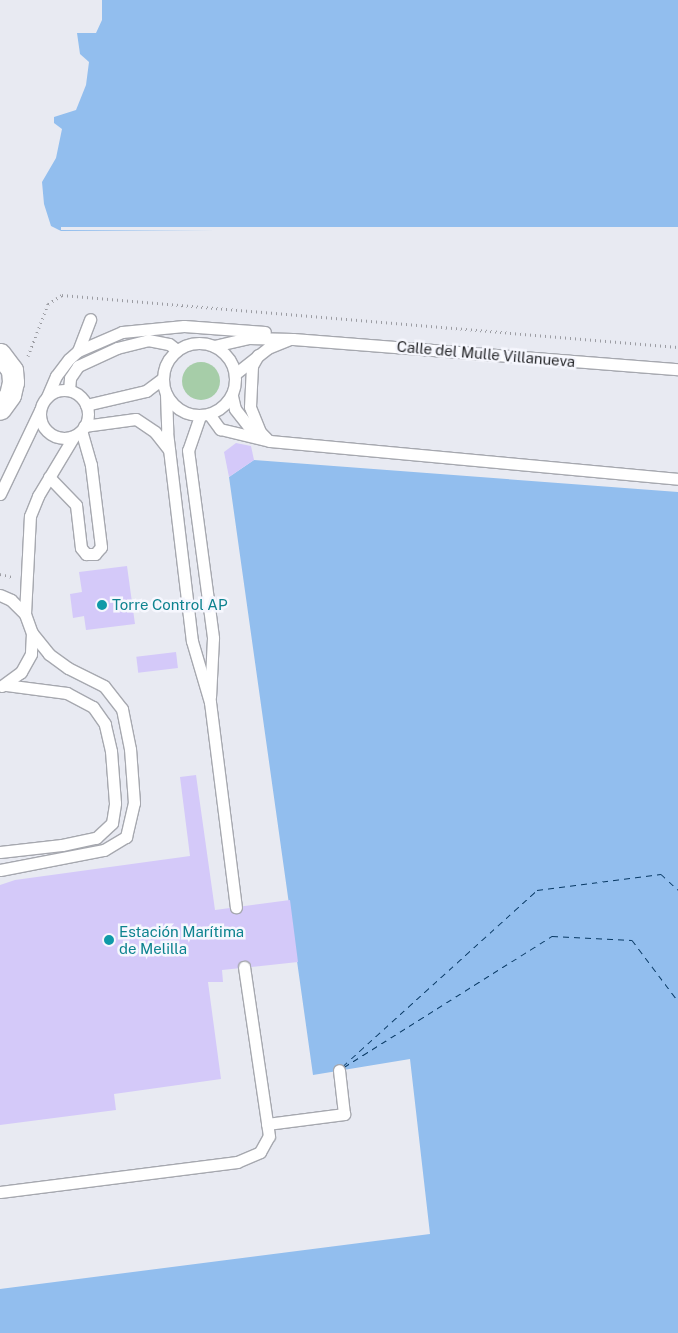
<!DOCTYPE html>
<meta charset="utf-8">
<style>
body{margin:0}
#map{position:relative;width:678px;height:1333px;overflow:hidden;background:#e8eaf2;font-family:"Public Sans",sans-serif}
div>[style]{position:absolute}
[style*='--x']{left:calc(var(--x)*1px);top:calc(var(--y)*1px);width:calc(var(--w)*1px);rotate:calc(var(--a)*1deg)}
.green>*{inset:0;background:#a6cda8}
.round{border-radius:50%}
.water>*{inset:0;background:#92beee}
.pier>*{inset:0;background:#e8eaf2;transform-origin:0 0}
.ferry>*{height:1px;margin-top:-0.5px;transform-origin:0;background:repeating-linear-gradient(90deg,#073863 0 6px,transparent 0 11px)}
.building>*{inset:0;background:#d4c9f9;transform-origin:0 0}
.path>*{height:3px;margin-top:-1.5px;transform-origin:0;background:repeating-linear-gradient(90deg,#9c9da3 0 1px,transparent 0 5px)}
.roads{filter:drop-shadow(1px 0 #a6a8af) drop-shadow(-1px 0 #a6a8af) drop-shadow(0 1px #a6a8af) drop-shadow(0 -1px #a6a8af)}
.lane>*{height:11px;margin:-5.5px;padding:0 5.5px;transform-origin:5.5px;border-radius:5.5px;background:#fff}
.lane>.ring{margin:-5.5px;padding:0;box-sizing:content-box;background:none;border:11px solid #fff;border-radius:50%}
.street>*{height:21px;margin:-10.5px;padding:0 10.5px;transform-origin:10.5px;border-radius:10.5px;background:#fff}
.dots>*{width:14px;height:14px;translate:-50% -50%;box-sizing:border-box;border:2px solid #f6f7fe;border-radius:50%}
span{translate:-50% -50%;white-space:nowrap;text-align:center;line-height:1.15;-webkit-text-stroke:5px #f6f7fe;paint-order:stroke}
.street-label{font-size:15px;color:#27282b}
.culture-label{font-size:15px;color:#0d838f}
.left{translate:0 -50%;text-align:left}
</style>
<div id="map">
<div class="green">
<i class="round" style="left:182px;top:362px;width:38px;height:38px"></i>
</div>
<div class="water">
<i style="clip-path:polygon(102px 0,678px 0,678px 227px,61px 231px,51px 226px,44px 204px,42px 182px,56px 158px,62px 129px,54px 123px,54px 117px,76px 110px,86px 85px,89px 62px,80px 54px,77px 33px,96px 33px,102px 20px)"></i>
<i style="clip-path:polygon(254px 460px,678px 492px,678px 1333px,0 1333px,0 1289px,430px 1234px,410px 1059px,313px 1075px,229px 477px)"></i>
</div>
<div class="pier">
<i style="left:678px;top:227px;width:3px;height:617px;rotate:90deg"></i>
</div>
<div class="ferry">
<i style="--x:343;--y:1066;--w:262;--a:-42.2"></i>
<i style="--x:537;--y:890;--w:125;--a:-7.4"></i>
<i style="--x:661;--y:874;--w:23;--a:43"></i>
<i style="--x:344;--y:1067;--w:246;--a:-32.2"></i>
<i style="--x:552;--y:936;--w:80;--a:2.9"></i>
<i style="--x:632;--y:940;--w:76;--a:53"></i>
</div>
<div class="building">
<i style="clip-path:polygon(236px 443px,251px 446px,254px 460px,229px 477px,224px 452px)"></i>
<i style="clip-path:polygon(127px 566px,135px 624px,86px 630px,84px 616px,73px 618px,70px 594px,82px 592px,79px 572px)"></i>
<i style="left:176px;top:652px;width:16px;height:40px;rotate:83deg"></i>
<i style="clip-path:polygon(196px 775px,215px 910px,290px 900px,298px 962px,222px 970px,223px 982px,208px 982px,221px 1079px,114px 1094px,116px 1110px,0 1125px,0 885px,15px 880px,190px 856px,180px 777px)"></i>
</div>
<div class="path">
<i style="--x:28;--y:356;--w:56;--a:-69"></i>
<i style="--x:48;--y:304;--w:17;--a:-33"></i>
<i style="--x:62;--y:295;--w:618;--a:4.83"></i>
<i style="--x:0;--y:574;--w:12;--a:14"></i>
</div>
<div class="roads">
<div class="lane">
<i class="ring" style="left:163px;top:343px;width:61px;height:61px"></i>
<i style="--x:214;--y:346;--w:35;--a:-13"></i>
<i style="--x:248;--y:338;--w:45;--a:1.3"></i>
<i style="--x:293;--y:339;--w:386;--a:4.5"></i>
<i style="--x:78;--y:351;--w:34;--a:-69"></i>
<i style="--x:258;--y:355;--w:13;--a:119"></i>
<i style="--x:252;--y:366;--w:41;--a:92.8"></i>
<i style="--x:250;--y:407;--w:27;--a:68"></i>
<i style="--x:260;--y:432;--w:11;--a:45"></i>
<i style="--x:235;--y:374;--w:42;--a:-38.2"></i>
<i style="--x:268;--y:348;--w:22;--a:-22"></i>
<i style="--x:69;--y:390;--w:12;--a:-85"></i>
<i style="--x:70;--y:378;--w:14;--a:-56"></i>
<i style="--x:78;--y:366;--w:43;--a:-24.8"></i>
<i style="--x:117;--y:348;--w:32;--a:-14"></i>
<i style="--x:148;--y:340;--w:21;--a:11"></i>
<i style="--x:169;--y:344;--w:10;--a:37"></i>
<i class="ring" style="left:40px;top:390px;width:37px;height:37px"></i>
<i style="--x:166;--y:394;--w:38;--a:88"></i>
<i style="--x:167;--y:432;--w:210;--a:83.2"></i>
<i style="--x:192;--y:641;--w:64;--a:73.6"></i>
<i style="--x:210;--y:702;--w:207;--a:82.8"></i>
<i style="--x:232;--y:396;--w:13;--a:77"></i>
<i style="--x:235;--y:409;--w:36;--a:52"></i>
<i style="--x:47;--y:397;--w:23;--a:-67"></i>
<i style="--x:56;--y:376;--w:21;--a:-53"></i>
<i style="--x:69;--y:359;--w:12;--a:-42"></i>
<i style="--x:78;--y:351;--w:48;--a:-23.4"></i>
<i style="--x:122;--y:332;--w:62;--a:-5.5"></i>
<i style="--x:184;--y:326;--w:81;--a:4.2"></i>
<i style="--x:86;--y:405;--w:62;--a:-13.1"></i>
<i style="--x:146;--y:391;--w:21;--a:-37"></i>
<i style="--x:209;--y:414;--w:19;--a:54"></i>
<i style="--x:220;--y:429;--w:51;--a:13.5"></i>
<i style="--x:270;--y:441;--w:410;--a:5.3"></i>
<i style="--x:200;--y:416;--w:36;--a:109"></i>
<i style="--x:188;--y:450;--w:190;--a:82.4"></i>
<i style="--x:213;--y:638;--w:59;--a:92.9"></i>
<i style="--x:84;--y:426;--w:52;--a:-7.7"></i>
<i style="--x:136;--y:419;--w:23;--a:34"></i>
<i style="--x:155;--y:432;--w:23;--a:52"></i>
<i style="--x:49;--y:477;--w:39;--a:46"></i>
<i style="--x:76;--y:505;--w:43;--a:83.4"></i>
<i style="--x:81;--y:548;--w:8;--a:50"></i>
<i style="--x:86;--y:554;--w:9;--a:0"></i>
<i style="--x:95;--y:554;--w:9;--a:-49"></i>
<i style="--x:101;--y:547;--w:83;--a:-97"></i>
<i style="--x:91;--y:465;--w:35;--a:-106"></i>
<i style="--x:0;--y:494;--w:93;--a:-64.5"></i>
<i style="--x:0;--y:595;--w:12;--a:24"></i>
<i style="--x:11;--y:600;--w:20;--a:45"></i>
<i style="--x:25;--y:614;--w:20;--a:70"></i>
<i style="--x:32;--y:633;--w:21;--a:93"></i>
<i style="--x:31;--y:654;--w:21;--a:119"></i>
<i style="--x:21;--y:672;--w:24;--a:144"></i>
<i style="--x:25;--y:614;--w:98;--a:-87.1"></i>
<i style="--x:30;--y:516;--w:22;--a:-68"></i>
<i style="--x:38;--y:496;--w:70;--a:-59"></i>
<i style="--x:0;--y:852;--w:62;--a:-6.4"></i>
<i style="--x:62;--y:845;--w:35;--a:-12"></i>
<i style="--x:96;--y:838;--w:22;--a:-43"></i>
<i style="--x:112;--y:823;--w:20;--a:-81"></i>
<i style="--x:115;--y:803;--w:52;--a:-94.4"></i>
<i style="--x:111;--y:751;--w:28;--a:-103"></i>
<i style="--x:105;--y:724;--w:21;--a:-125"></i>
<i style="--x:93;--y:707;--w:30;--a:-152"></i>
<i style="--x:67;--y:693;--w:63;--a:-172.6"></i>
<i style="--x:0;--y:870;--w:106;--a:-10.9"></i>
<i style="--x:104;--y:850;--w:26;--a:-31"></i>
<i style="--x:126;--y:837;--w:35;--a:-77"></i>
<i style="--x:134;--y:803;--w:54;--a:-94.2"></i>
<i style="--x:130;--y:749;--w:41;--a:-101.3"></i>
<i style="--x:122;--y:709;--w:29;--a:-128"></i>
<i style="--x:104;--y:686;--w:40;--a:-153.4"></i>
<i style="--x:68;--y:668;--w:24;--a:-144"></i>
<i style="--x:49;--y:654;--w:27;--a:-129"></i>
<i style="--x:267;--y:1124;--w:78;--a:-7.4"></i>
<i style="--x:344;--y:1114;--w:44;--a:-96.5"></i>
<i style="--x:0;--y:1192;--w:239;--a:-7.2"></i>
<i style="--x:237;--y:1162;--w:25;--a:-23"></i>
<i style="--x:260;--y:1152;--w:18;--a:-61"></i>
<i style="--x:269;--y:1136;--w:171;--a:-98.4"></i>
</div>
<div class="street">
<i style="--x:0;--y:354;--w:20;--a:53"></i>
<i style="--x:12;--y:370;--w:12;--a:85"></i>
<i style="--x:13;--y:382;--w:13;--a:103"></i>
<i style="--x:10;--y:395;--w:17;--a:126"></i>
</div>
</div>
<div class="dots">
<i style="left:102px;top:605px;background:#0f9aa8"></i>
<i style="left:109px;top:940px;background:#0f9aa8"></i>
</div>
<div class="street-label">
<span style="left:486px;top:354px;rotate:5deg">Calle del Mulle Villanueva</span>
</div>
<div class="culture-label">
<span class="left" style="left:112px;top:605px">Torre Control AP</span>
<span class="left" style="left:119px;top:940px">Estación Marítima<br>de Melilla</span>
</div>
</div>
